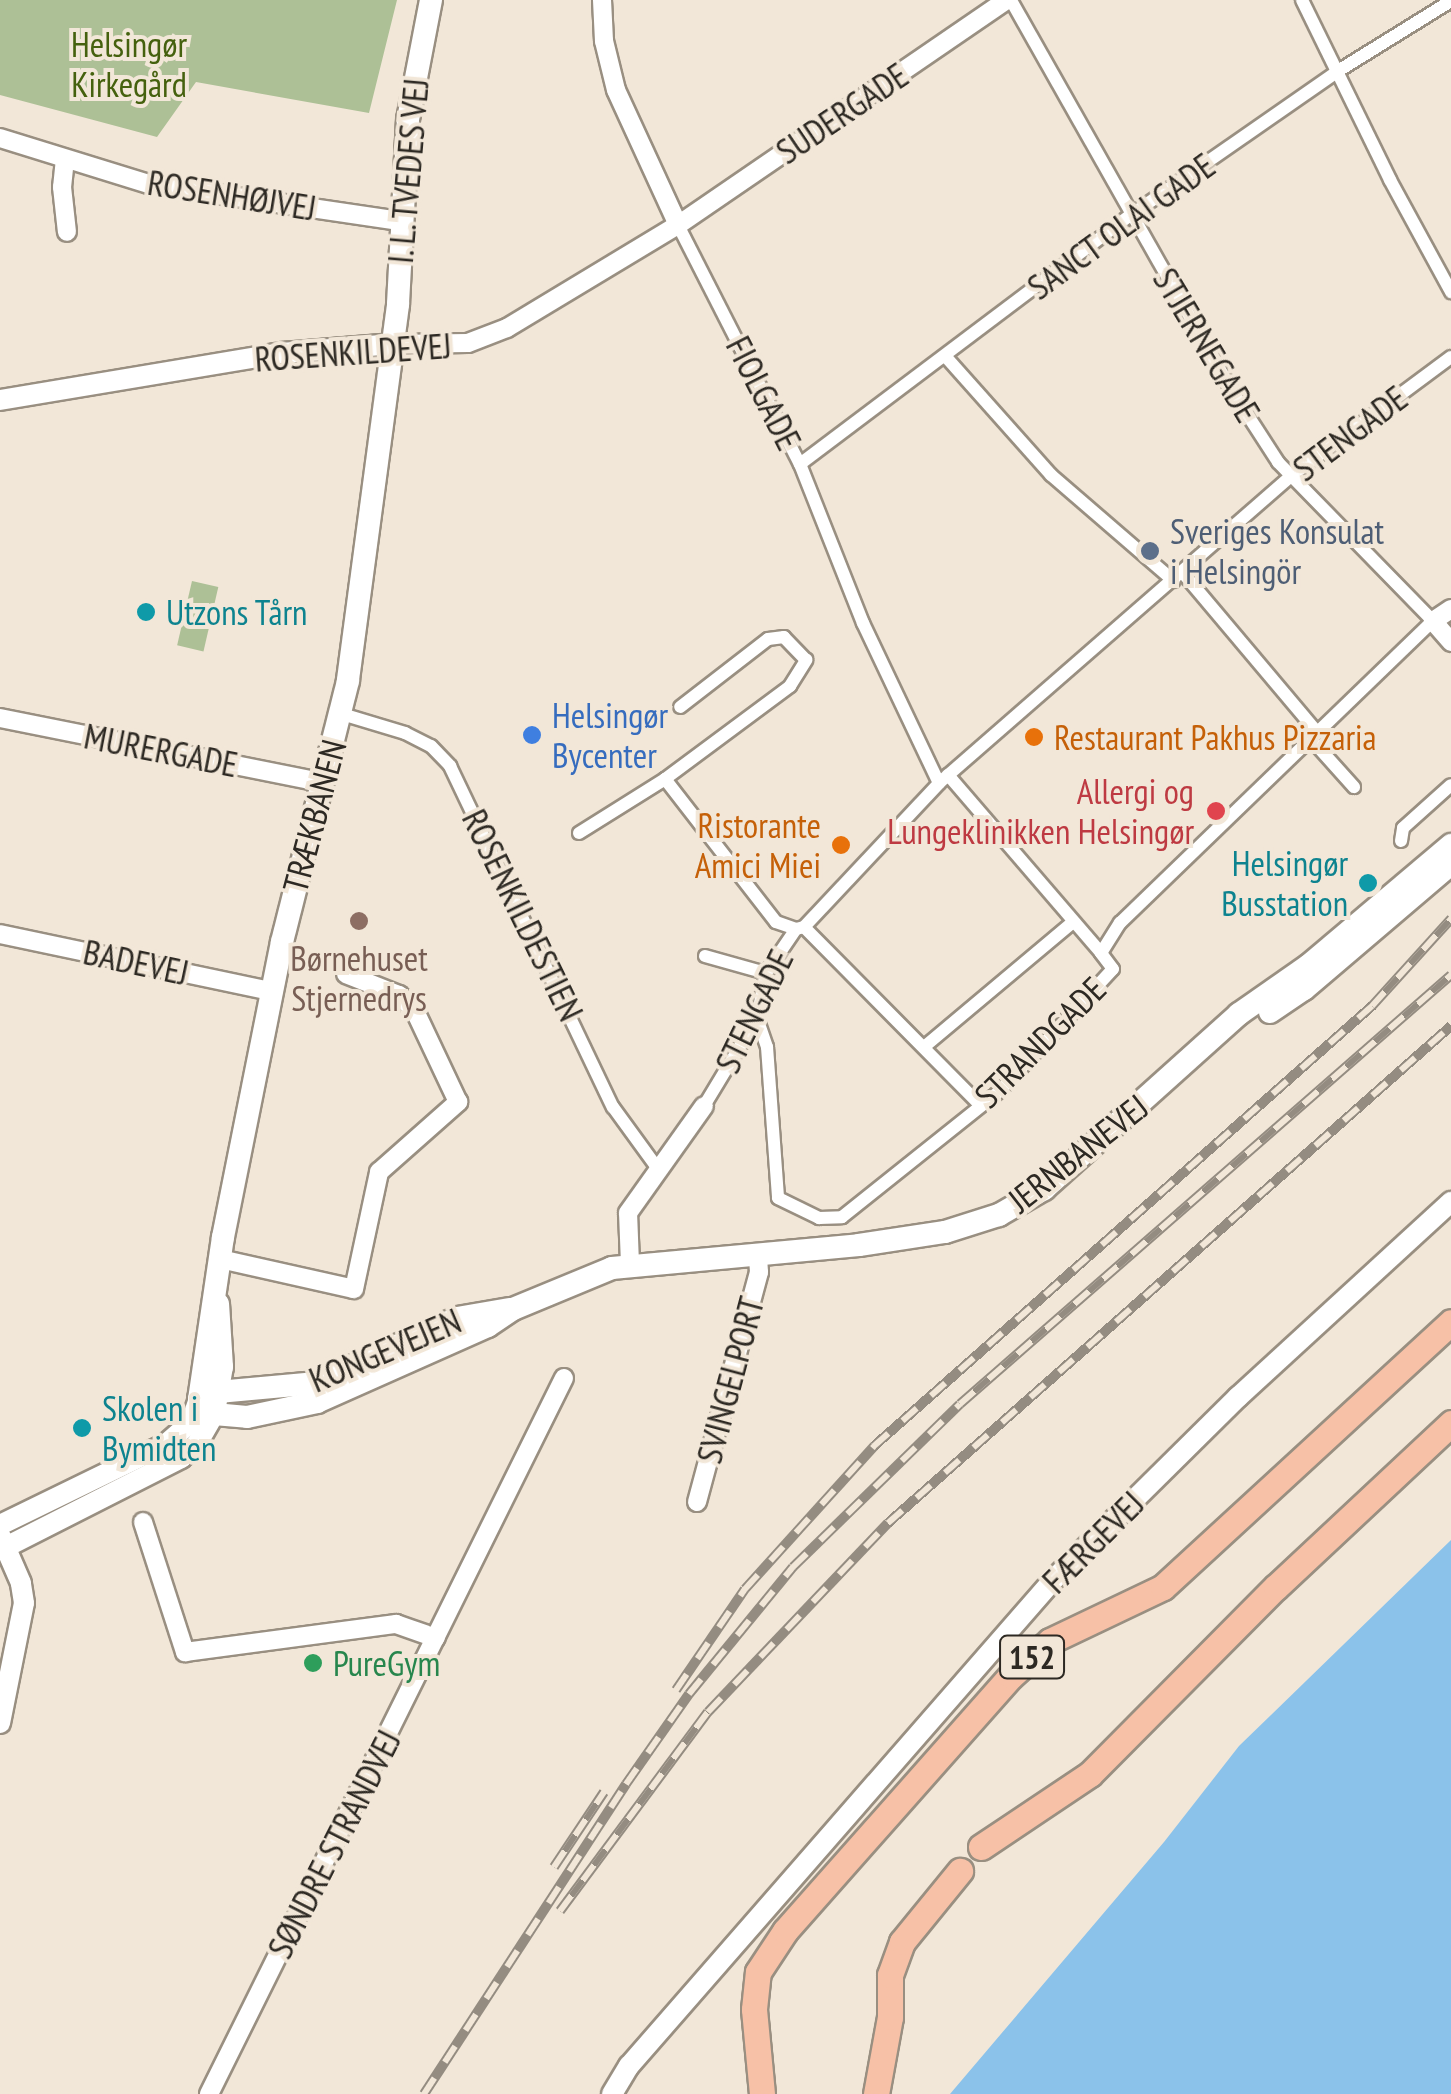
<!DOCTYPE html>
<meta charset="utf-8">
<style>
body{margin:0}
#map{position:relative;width:1451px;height:2094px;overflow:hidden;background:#f2e7d8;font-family:"PT Sans Narrow",sans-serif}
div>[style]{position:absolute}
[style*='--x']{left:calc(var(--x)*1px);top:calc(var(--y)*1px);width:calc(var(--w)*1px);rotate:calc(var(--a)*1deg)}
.green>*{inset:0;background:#adc096;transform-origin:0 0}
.water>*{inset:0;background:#8bc2ea}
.roads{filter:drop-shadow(2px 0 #998f81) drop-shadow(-2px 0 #998f81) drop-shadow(0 2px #998f81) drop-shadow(0 -2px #998f81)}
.pedestrian>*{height:12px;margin:-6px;padding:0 6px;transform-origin:6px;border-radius:6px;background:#fff}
.minor>*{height:18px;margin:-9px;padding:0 9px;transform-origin:9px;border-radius:9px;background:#fff}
.tertiary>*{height:20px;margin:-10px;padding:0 10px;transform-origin:10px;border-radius:10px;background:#fff}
.secondary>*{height:22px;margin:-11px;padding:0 11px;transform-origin:11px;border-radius:11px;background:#fff}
.primary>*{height:25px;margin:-12.5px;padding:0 12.5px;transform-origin:12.5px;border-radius:12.5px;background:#f7c1a7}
.rail>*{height:10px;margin-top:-5px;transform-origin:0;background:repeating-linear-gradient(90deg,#f2e7d8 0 19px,#948c81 0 38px);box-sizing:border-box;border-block:2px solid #948c81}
.dots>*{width:28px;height:28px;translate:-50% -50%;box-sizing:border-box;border:5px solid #f2e7d8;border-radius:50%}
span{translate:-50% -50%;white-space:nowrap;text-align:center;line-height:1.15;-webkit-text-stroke:8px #f2e7d8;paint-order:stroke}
.shield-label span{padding:2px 8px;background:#f2e7d8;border:2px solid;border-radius:8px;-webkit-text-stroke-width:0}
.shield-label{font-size:32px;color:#2d2923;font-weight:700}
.park-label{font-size:35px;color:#45610e}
.street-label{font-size:35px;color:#2d2923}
.service-label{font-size:35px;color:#4e5e75}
.left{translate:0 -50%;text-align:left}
.culture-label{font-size:35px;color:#0d838f}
.right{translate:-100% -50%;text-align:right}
.shop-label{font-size:35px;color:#366cbe}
.food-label{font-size:35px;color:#c56008}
.health-label{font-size:35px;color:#be3a42}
.education-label{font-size:35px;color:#785e54}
.leisure-label{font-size:35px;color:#27864d}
</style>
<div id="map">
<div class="green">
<i style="clip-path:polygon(0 0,397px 0,369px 113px,196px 82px,157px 137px,0 95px)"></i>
<i style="left:192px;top:581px;width:27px;height:66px;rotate:13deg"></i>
</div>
<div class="water">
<i style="clip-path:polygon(1451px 1540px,1451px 2094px,950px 2094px,1164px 1842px,1239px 1746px)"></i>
</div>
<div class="roads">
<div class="pedestrian">
<i style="--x:1302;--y:0;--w:200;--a:63.9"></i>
<i style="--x:1390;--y:180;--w:128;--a:61.4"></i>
<i style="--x:678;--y:225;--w:268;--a:63"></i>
<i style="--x:800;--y:464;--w:171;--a:68.4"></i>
<i style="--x:863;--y:623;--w:177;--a:64.6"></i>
<i style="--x:946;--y:357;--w:158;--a:48.3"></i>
<i style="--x:1051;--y:475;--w:162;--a:40.8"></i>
<i style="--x:800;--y:464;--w:414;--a:-37"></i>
<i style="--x:1131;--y:215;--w:252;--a:-34.8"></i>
<i style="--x:1338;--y:71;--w:133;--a:-31.8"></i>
<i style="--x:1183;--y:573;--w:207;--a:49.9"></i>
<i style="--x:342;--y:714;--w:66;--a:16.8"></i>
<i style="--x:405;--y:733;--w:29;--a:27"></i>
<i style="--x:431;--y:746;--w:28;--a:46"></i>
<i style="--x:450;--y:766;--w:378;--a:64.5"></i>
<i style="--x:613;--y:1107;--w:77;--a:54"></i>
<i style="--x:1310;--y:738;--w:66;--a:48.1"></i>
<i style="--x:948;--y:775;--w:235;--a:49.3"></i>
<i style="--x:665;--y:779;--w:181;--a:52.2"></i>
<i style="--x:776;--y:922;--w:21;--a:19"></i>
<i style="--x:579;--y:833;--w:102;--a:-32.1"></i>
<i style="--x:665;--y:779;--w:156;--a:-36.6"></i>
<i style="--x:790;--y:686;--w:31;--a:-58"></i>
<i style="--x:806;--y:660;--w:32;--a:-134"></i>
<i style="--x:784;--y:637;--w:16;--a:173"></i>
<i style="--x:768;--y:639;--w:111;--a:142.3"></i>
<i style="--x:1401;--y:841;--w:13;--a:-81"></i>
<i style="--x:1403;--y:828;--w:64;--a:-41.9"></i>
<i style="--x:804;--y:927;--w:249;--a:45.3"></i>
<i style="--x:705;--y:956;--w:63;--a:15.6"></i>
<i style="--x:757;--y:1018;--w:31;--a:71"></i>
<i style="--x:767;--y:1047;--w:151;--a:85.8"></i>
<i style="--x:778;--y:1198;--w:46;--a:26"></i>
<i style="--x:819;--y:1218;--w:23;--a:-2"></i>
<i style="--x:842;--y:1217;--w:202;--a:-38.6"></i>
<i style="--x:1000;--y:1091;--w:166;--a:-47.2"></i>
<i style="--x:1113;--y:969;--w:20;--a:-127"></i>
<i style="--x:1101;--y:953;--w:36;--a:-58"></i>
<i style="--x:1120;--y:923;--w:435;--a:-44"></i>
<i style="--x:1433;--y:621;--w:222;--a:-134.3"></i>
<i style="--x:1278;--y:462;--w:85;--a:-122.9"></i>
<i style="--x:1232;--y:391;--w:449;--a:-119.5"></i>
<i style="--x:924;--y:1047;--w:194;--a:-40"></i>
<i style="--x:704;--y:1106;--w:103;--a:-58.9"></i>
<i style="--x:757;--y:1018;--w:46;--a:-78.7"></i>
<i style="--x:766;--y:973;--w:53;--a:-55.7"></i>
<i style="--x:796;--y:929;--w:8;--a:-14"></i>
<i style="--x:804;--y:927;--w:197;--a:-46.8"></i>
<i style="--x:939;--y:783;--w:468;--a:-41.1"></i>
<i style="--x:1292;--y:475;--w:198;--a:-36.6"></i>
</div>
<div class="minor">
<i style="--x:602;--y:0;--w:41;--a:87.2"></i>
<i style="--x:604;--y:41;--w:50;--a:76.2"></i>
<i style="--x:616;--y:90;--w:149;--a:65.3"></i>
<i style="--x:0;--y:138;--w:156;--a:17.2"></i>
<i style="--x:149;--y:184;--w:255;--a:8.4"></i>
<i style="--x:65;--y:159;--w:28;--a:96"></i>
<i style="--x:62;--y:187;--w:45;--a:83.7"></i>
<i style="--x:394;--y:344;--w:74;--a:-0.8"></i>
<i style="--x:468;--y:343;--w:42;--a:-21"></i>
<i style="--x:507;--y:328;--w:200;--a:-31.1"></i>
<i style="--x:678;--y:225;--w:398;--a:-34.4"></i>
<i style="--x:1451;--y:609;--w:22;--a:146"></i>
<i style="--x:1433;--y:621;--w:28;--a:49"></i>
<i style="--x:0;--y:718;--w:327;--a:11.3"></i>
<i style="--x:0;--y:934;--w:277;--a:11.9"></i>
<i style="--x:220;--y:1259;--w:137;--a:12.6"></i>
<i style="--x:354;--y:1289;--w:120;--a:-77.9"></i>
<i style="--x:379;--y:1172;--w:106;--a:-41.5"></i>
<i style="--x:458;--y:1102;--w:101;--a:-115.3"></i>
<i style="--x:415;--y:1011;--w:23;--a:-135"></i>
<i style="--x:399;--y:995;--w:57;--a:-158.4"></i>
<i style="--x:630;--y:1264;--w:51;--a:-92.2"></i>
<i style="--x:628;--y:1213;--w:131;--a:-54.6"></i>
<i style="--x:697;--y:1502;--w:238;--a:-74.9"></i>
<i style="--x:759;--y:1272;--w:14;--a:-94"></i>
<i style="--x:143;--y:1522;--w:137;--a:72.1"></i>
<i style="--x:185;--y:1652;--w:213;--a:-7.6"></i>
<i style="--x:396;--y:1624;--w:42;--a:19.3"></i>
<i style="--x:209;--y:2094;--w:799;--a:-63.63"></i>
</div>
<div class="tertiary">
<i style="--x:0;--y:400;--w:286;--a:-9.5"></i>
<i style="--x:282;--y:353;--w:112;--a:-4.6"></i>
<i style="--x:0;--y:1525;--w:185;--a:-26"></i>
<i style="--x:166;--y:1444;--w:33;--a:-41"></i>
<i style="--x:191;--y:1422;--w:24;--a:-71"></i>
<i style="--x:199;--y:1399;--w:13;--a:-23"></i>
<i style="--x:0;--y:1550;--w:203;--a:-26.9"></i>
<i style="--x:181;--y:1458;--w:21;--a:-41"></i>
<i style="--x:197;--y:1444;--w:34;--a:-60"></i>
<i style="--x:0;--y:1723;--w:122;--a:-78.7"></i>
<i style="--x:24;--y:1603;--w:20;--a:-99"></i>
<i style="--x:21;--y:1583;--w:50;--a:-113.5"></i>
<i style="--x:612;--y:2094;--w:33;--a:-59"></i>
<i style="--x:629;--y:2066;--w:646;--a:-48.89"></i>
<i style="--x:1054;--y:1579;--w:259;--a:-44.7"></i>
<i style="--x:1238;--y:1397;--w:289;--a:-42.5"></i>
</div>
<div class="secondary">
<i style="--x:431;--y:0;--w:121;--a:100.9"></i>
<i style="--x:408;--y:119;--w:186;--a:93.1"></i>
<i style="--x:398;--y:305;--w:379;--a:97.6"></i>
<i style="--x:348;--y:681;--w:269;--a:104.2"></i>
<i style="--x:282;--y:942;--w:301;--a:101.3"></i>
<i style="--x:223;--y:1237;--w:164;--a:98.4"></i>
<i style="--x:199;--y:1399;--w:21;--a:45"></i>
<i style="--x:214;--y:1414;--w:33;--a:5"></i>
<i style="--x:247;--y:1417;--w:72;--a:-12.1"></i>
<i style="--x:317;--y:1402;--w:187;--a:-24"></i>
<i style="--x:488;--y:1326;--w:30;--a:-34"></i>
<i style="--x:513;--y:1309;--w:107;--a:-22.5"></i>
<i style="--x:612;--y:1268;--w:248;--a:-5.3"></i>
<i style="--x:859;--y:1245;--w:87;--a:-8.6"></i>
<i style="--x:945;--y:1232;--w:57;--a:-17.5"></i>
<i style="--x:999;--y:1215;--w:52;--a:-30"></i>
<i style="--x:1044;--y:1189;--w:262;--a:-41.9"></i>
<i style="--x:1239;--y:1014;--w:85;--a:-35"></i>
<i style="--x:1309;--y:965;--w:186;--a:-40.2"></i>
<i style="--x:1270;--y:1012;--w:41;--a:-34.1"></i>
<i style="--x:1304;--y:989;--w:193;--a:-40.4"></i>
<i style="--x:218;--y:1392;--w:99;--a:-5.2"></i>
<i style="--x:317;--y:1383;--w:154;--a:-24.9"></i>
<i style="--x:457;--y:1318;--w:53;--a:-9.8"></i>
<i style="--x:215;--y:1406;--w:40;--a:-80"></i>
<i style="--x:222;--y:1367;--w:63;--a:-93.6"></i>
</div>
<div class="primary">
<i style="--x:981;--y:1847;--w:131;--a:-33.8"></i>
<i style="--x:1090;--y:1774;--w:264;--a:-45.2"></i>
<i style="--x:1276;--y:1587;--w:240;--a:-43.1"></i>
<i style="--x:762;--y:2094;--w:85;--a:-95.4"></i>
<i style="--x:754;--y:2009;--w:37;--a:-84"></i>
<i style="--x:758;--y:1972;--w:49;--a:-56.6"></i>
<i style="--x:785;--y:1931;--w:341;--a:-48.5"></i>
<i style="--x:1011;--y:1676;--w:52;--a:-41.9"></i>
<i style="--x:1050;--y:1641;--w:125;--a:-25.5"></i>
<i style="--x:1163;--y:1587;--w:391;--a:-42.6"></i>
<i style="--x:876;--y:2094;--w:78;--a:-79.7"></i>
<i style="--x:890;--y:2017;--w:42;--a:-90"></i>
<i style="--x:890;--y:1975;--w:35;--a:-70"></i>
<i style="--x:902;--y:1942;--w:92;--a:-50.8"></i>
</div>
</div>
<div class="rail">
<i style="--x:676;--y:1690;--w:122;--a:-55.7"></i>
<i style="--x:745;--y:1589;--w:193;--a:-47.9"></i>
<i style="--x:874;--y:1446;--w:665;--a:-41.46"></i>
<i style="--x:1372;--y:1006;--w:118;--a:-47.8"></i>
<i style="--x:554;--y:1867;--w:90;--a:-56.3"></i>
<i style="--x:560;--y:1911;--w:248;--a:-53.4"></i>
<i style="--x:708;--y:1712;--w:261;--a:-46.4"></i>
<i style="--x:888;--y:1523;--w:751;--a:-41.44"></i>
<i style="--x:424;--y:2094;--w:370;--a:-56.9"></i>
<i style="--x:626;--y:1784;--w:110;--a:-55"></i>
<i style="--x:689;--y:1694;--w:164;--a:-50.7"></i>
<i style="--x:793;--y:1567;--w:233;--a:-44.3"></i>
<i style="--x:960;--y:1404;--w:652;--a:-41.14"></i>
</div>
<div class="dots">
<i style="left:1150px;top:551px;background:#5c6f8a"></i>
<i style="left:146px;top:612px;background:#0f9aa8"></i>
<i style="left:532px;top:735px;background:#3f7fe0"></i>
<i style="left:1034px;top:737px;background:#e8710a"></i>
<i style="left:1216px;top:811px;background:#e0444e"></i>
<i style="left:841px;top:845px;background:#e8710a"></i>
<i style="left:1368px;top:883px;background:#0f9aa8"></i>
<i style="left:359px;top:921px;background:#8d6e63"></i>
<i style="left:82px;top:1428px;background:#0f9aa8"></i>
<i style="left:313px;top:1663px;background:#2e9e5b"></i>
</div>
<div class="shield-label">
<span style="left:1032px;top:1657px">152</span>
</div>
<div class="park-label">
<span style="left:129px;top:64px">Helsingør<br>Kirkegård</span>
</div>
<div class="street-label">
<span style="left:842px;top:113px;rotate:-34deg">SUDERGADE</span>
<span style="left:408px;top:171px;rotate:-85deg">I. L. TVEDES VEJ</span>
<span style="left:232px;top:195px;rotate:9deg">ROSENHØJVEJ</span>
<span style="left:1121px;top:226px;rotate:-36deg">SANCT OLAI GADE</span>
<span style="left:1207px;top:345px;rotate:59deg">STJERNEGADE</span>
<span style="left:353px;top:352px;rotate:-4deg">ROSENKILDEVEJ</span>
<span style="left:764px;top:393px;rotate:63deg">FIOLGADE</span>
<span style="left:1350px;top:433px;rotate:-37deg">STENGADE</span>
<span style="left:161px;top:750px;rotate:11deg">MURERGADE</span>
<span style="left:314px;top:816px;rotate:-75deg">TRÆKBANEN</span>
<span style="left:523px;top:915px;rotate:64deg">ROSENKILDESTIEN</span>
<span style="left:136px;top:962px;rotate:12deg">BADEVEJ</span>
<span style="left:754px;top:1011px;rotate:-64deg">STENGADE</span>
<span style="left:1040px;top:1042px;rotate:-45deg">STRANDGADE</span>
<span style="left:1078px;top:1153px;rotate:-38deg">JERNBANEVEJ</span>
<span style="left:385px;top:1350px;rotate:-23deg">KONGEVEJEN</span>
<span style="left:730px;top:1380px;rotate:-75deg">SVINGELPORT</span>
<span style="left:1093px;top:1542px;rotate:-45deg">FÆRGEVEJ</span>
<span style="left:334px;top:1844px;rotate:-63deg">SØNDRE STRANDVEJ</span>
</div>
<div class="service-label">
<span class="left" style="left:1170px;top:551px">Sveriges Konsulat<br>i Helsingör</span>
</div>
<div class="culture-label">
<span class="left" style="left:166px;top:612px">Utzons Tårn</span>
<span class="right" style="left:1348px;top:883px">Helsingør<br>Busstation</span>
<span class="left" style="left:102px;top:1428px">Skolen i<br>Bymidten</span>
</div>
<div class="shop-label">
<span class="left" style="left:552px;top:735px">Helsingør<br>Bycenter</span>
</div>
<div class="food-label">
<span class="left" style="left:1054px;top:737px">Restaurant Pakhus Pizzaria</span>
<span class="right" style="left:821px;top:845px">Ristorante<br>Amici Miei</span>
</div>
<div class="health-label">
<span class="right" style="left:1194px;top:811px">Allergi og<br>Lungeklinikken Helsingør</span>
</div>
<div class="education-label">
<span style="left:359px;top:978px">Børnehuset<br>Stjernedrys</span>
</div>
<div class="leisure-label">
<span class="left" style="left:333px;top:1663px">PureGym</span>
</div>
</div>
